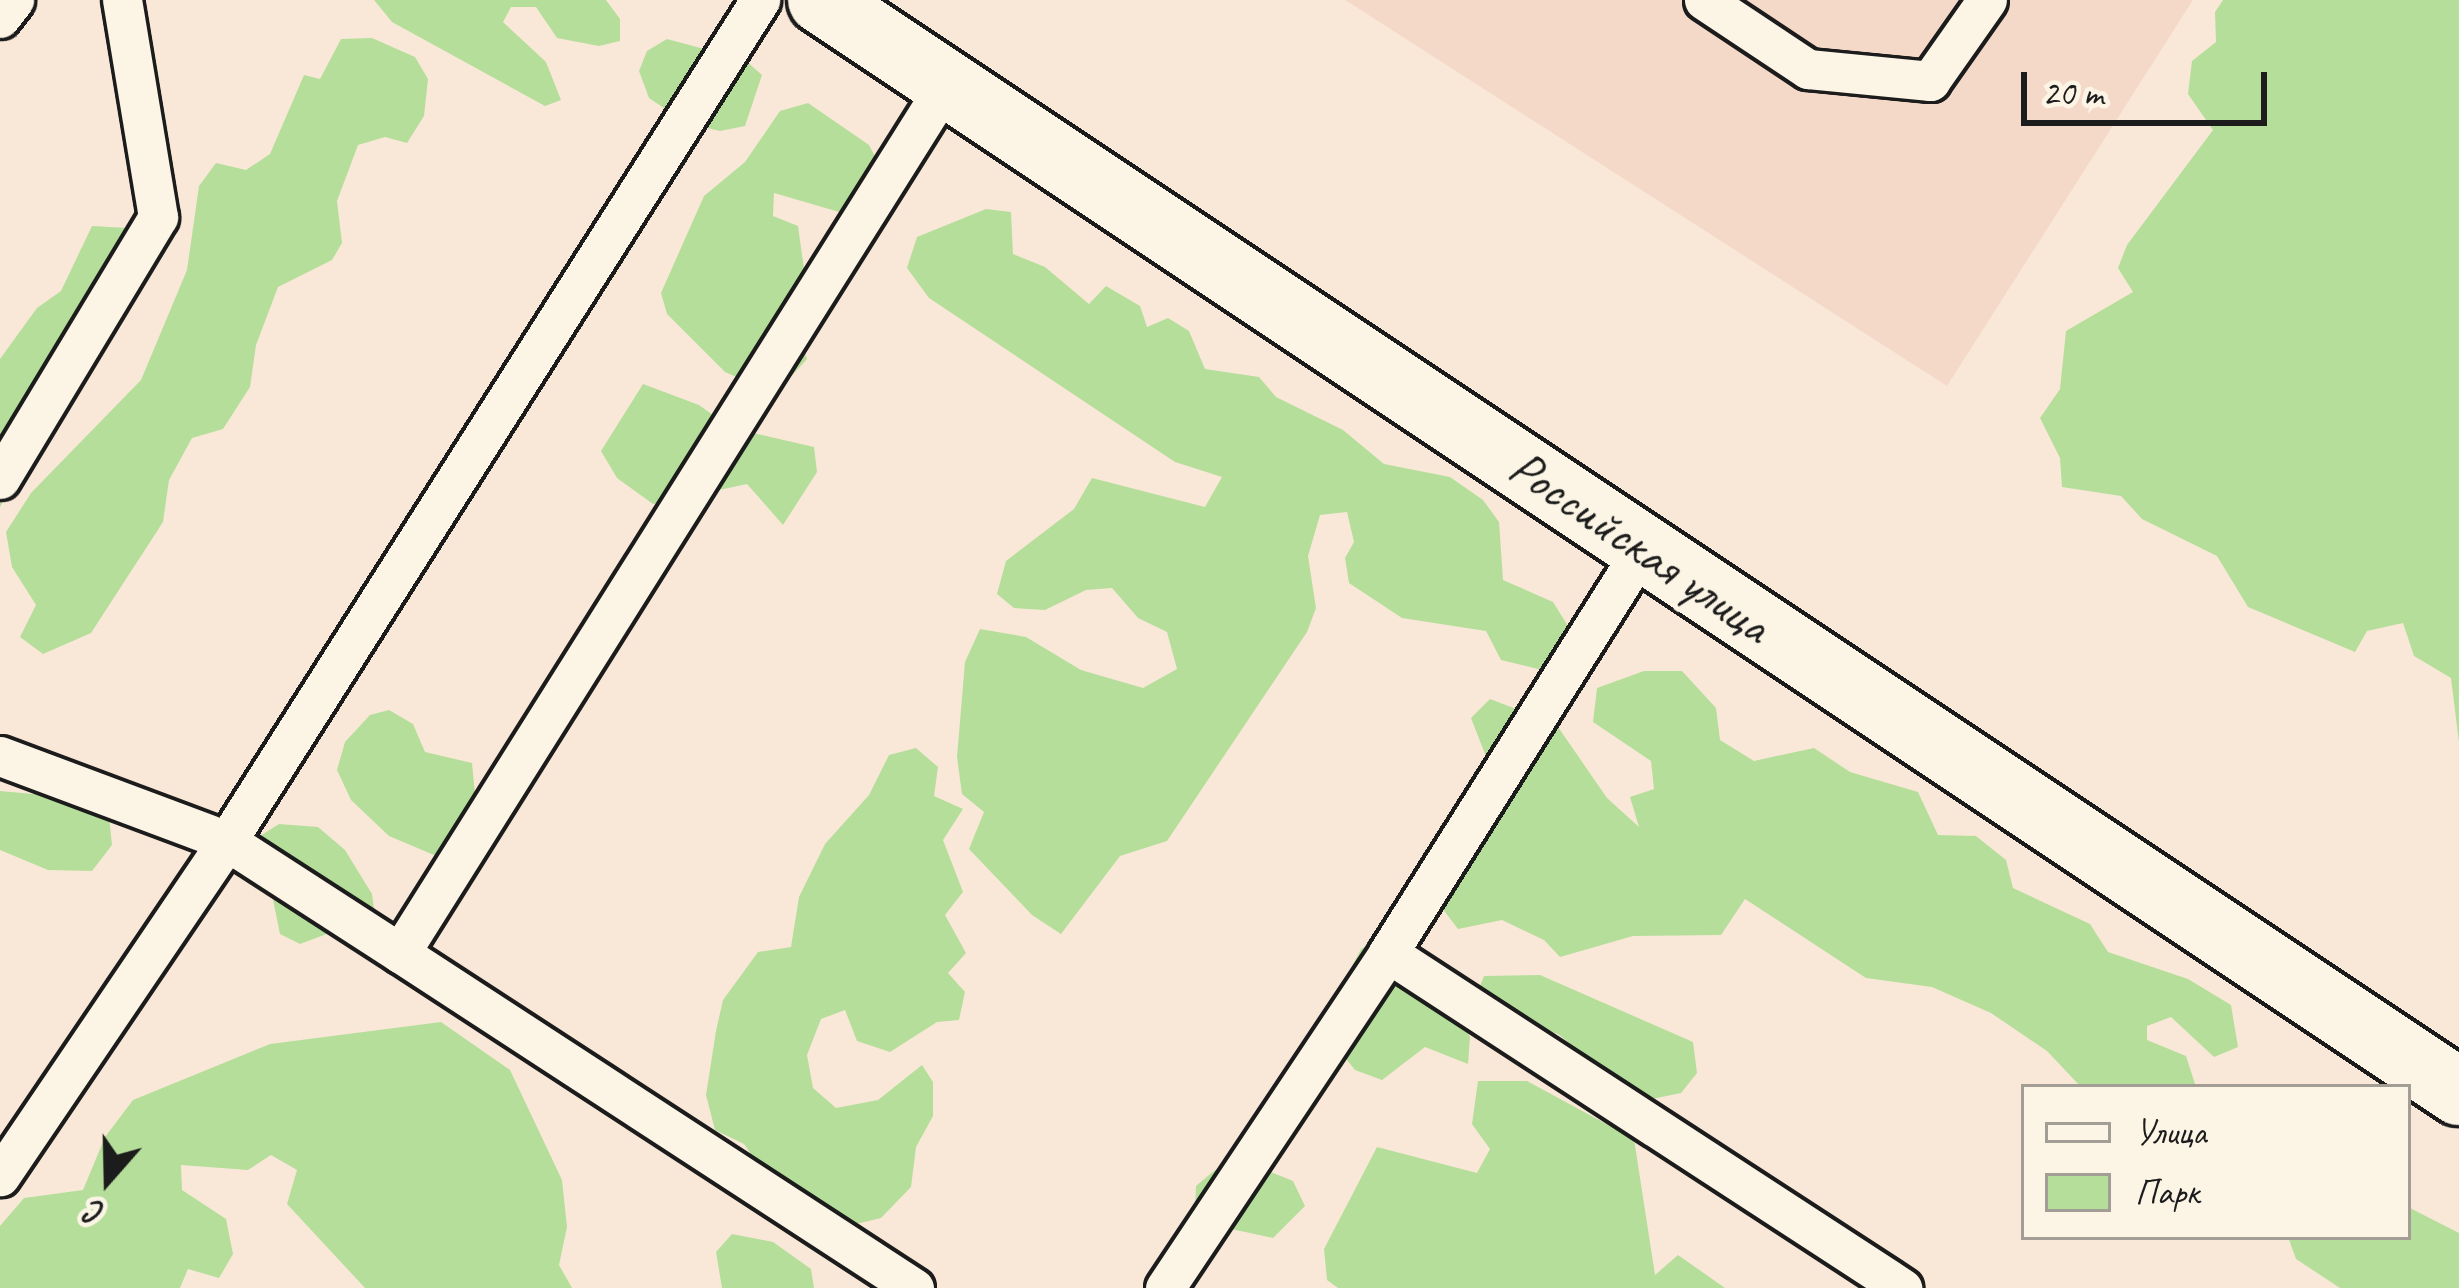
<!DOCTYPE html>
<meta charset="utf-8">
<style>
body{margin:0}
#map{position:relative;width:2459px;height:1288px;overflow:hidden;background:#f9e8d8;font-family:Caveat,sans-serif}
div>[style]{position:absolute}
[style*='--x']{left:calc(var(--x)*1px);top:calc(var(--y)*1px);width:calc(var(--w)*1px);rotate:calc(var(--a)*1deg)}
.built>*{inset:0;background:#f5d9c8}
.green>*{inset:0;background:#b5de9b}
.roads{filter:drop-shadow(3px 0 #1c1c1c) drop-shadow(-3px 0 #1c1c1c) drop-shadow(0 3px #1c1c1c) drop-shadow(0 -3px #1c1c1c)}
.lane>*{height:39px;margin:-19.5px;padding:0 19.5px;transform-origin:19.5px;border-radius:19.5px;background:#fcf5e5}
.secondary>*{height:66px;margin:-33px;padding:0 33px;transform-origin:33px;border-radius:33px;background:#fcf5e5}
span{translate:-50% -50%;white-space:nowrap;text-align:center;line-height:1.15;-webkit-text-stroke:10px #fcf5e5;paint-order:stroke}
.street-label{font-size:51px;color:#1c1c1c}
.legend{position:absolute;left:2021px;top:1084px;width:390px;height:156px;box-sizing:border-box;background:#fcf5e5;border:3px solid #a29e95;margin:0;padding:15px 21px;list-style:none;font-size:36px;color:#1c1c1c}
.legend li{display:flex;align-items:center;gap:24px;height:60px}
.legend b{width:60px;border:3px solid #a29e95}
.north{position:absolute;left:48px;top:1120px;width:120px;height:120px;-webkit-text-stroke:9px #fcf5e5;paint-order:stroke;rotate:200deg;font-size:33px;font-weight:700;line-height:48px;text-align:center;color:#1c1c1c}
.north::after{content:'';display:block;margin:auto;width:42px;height:54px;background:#1c1c1c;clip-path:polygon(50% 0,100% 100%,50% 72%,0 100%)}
.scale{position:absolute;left:2021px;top:72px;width:246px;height:54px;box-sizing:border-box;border:6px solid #1c1c1c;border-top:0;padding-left:15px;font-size:36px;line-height:42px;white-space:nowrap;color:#1c1c1c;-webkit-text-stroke:9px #fcf5e5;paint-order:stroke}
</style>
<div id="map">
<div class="built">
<i style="clip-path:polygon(1345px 0,2193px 0,1947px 386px)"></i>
</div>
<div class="green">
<i style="clip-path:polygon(374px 0,606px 0,620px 19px,620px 41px,599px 46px,557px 38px,536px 7px,511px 7px,503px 22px,546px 62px,561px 100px,545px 106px,392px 22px)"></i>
<i style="clip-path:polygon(2223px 0,2459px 0,2459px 743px,2451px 678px,2414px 656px,2403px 623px,2367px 631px,2355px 652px,2248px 607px,2217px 556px,2142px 519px,2121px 496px,2062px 487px,2060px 458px,2040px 418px,2060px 389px,2066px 331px,2133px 292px,2118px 268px,2127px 245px,2213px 130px,2188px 94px,2192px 61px,2216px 42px,2215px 12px)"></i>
<i style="clip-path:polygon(372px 38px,415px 57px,428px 79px,424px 116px,407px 143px,385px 137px,358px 145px,337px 201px,342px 243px,332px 260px,278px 287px,256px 345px,250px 387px,223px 429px,192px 438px,169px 480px,163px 522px,91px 633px,43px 654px,20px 637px,36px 605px,12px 567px,6px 532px,31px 493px,141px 380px,187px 270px,199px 186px,216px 163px,246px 170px,270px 154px,304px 75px,320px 79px,341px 39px)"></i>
<i style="clip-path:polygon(667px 39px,745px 60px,762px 75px,745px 126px,720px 131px,686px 123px,649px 98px,639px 71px,647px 51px)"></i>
<i style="clip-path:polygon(808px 103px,869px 145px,887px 180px,853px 216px,774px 193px,773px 216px,798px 226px,804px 269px,795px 324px,807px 359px,788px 380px,757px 386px,725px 372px,667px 314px,661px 293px,704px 196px,745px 162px,780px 111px)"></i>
<i style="clip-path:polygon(986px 209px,1011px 212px,1013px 254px,1045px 267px,1089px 304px,1106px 286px,1140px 306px,1147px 327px,1168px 318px,1189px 331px,1205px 369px,1259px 377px,1276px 397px,1343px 430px,1384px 464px,1450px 477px,1483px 500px,1499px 522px,1503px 580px,1553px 602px,1568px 626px,1565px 660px,1546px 671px,1501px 660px,1486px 631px,1402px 618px,1349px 583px,1345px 558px,1354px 542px,1347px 512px,1320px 515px,1308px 556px,1316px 608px,1307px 632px,1167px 841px,1120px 856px,1061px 934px,1032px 915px,969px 849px,984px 812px,962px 794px,957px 757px,965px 662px,980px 629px,1026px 637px,1081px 670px,1143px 688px,1177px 669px,1167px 632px,1138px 618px,1112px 588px,1086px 590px,1045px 610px,1014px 608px,997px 594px,1006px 561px,1074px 509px,1092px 478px,1205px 507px,1222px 477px,1175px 462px,929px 298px,907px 268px,917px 237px)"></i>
<i style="clip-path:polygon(92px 226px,128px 228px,137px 252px,0 507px,0 359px,37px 308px,61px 291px)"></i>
<i style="clip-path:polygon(643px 384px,699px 405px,731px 428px,814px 447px,817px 472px,783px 525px,747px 484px,653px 504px,617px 478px,601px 451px)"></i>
<i style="clip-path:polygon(1644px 671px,1682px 671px,1716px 708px,1720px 740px,1754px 761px,1814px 748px,1850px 772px,1918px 792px,1938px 835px,1976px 836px,2006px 860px,2013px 888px,2090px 924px,2108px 952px,2188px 979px,2231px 1005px,2238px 1047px,2214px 1057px,2171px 1017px,2147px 1026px,2147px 1040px,2186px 1056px,2196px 1087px,2081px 1087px,2047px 1051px,1991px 1013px,1932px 987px,1866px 978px,1745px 899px,1721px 935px,1633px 936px,1560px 957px,1544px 940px,1502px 920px,1458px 929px,1416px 874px,1432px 843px,1464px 817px,1487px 759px,1471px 718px,1490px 699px,1556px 724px,1607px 798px,1639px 827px,1630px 797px,1654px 789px,1651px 761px,1593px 722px,1597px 688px)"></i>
<i style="clip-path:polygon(389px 710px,413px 724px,425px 752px,472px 763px,475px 794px,461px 840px,434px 855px,389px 836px,351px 800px,337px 770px,345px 742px,370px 715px)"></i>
<i style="clip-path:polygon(916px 748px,938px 767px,934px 796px,963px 809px,943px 840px,963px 892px,945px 915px,966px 953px,948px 973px,965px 992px,959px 1020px,937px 1022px,890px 1052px,857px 1041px,845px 1010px,821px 1019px,807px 1055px,813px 1088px,836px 1108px,878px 1100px,922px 1065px,933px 1082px,933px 1116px,916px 1147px,911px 1187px,881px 1218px,827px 1231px,768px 1179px,744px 1144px,715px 1130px,706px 1095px,716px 1031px,723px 1000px,758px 952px,791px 947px,799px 897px,825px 844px,869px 795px,889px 755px)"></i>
<i style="clip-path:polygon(61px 760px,86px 766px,109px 816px,112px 845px,92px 871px,48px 870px,0 850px,0 791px,33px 794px,50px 786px)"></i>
<i style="clip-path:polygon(279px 824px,318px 827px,345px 850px,372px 894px,375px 916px,300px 944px,280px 934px,260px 836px)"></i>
<i style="clip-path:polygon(1405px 926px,1470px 1037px,1468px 1064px,1425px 1047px,1382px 1080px,1355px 1070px,1330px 1039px,1333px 1002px,1361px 949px)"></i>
<i style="clip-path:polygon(1540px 975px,1693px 1042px,1697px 1073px,1681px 1093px,1642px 1101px,1558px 1034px,1472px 1007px,1484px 976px)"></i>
<i style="clip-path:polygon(441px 1022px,510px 1070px,562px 1180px,567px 1227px,559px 1265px,572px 1288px,365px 1288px,287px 1204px,297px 1170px,271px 1155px,248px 1170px,181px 1165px,182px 1190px,226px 1219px,233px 1254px,219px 1278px,188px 1269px,180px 1288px,0 1288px,0 1226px,24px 1198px,83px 1190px,105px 1137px,133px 1100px,270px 1044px)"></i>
<i style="clip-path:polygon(1478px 1081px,1527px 1081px,1634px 1139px,1655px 1275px,1678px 1255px,1725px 1288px,1338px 1288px,1327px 1280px,1324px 1249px,1377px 1147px,1477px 1173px,1490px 1149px,1472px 1124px)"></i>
<i style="clip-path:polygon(1248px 1163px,1293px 1181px,1305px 1206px,1273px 1238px,1208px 1224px,1195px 1210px,1196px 1186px,1215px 1170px)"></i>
<i style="clip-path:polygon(2408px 1207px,2459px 1233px,2459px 1288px,2340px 1288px,2296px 1259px,2288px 1237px,2408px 1237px)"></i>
<i style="clip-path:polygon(732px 1234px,773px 1242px,811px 1269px,814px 1288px,722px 1288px,716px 1252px)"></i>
</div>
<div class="roads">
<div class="lane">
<i style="--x:1704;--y:0;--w:125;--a:33.6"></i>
<i style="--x:1808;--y:69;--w:123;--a:5.6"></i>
<i style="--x:1930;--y:81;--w:99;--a:-54.9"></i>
<i style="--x:0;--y:18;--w:23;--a:-52"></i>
<i style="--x:0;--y:479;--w:306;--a:-58.9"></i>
<i style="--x:158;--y:217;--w:220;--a:-99.4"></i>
<i style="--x:1643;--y:548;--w:479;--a:122.2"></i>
<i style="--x:1388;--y:953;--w:614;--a:33.09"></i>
<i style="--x:0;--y:756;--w:242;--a:20.5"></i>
<i style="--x:227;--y:841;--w:405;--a:124.1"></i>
<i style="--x:400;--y:953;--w:206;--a:-147.1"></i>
<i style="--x:227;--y:841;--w:996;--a:-57.63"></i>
<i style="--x:914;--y:1288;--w:614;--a:-146.91"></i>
<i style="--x:400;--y:953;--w:1028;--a:-57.84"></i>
<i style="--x:1165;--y:1288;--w:402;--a:-56.3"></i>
</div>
<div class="secondary">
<i style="--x:821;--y:0;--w:1969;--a:33.69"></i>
</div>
</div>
<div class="street-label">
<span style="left:1640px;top:546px;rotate:34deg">Российская улица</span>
</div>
<ul class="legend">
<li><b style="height:15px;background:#fcf5e5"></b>Улица</li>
<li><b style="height:33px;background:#b5de9b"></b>Парк</li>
</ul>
<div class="north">С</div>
<div class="scale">20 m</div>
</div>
